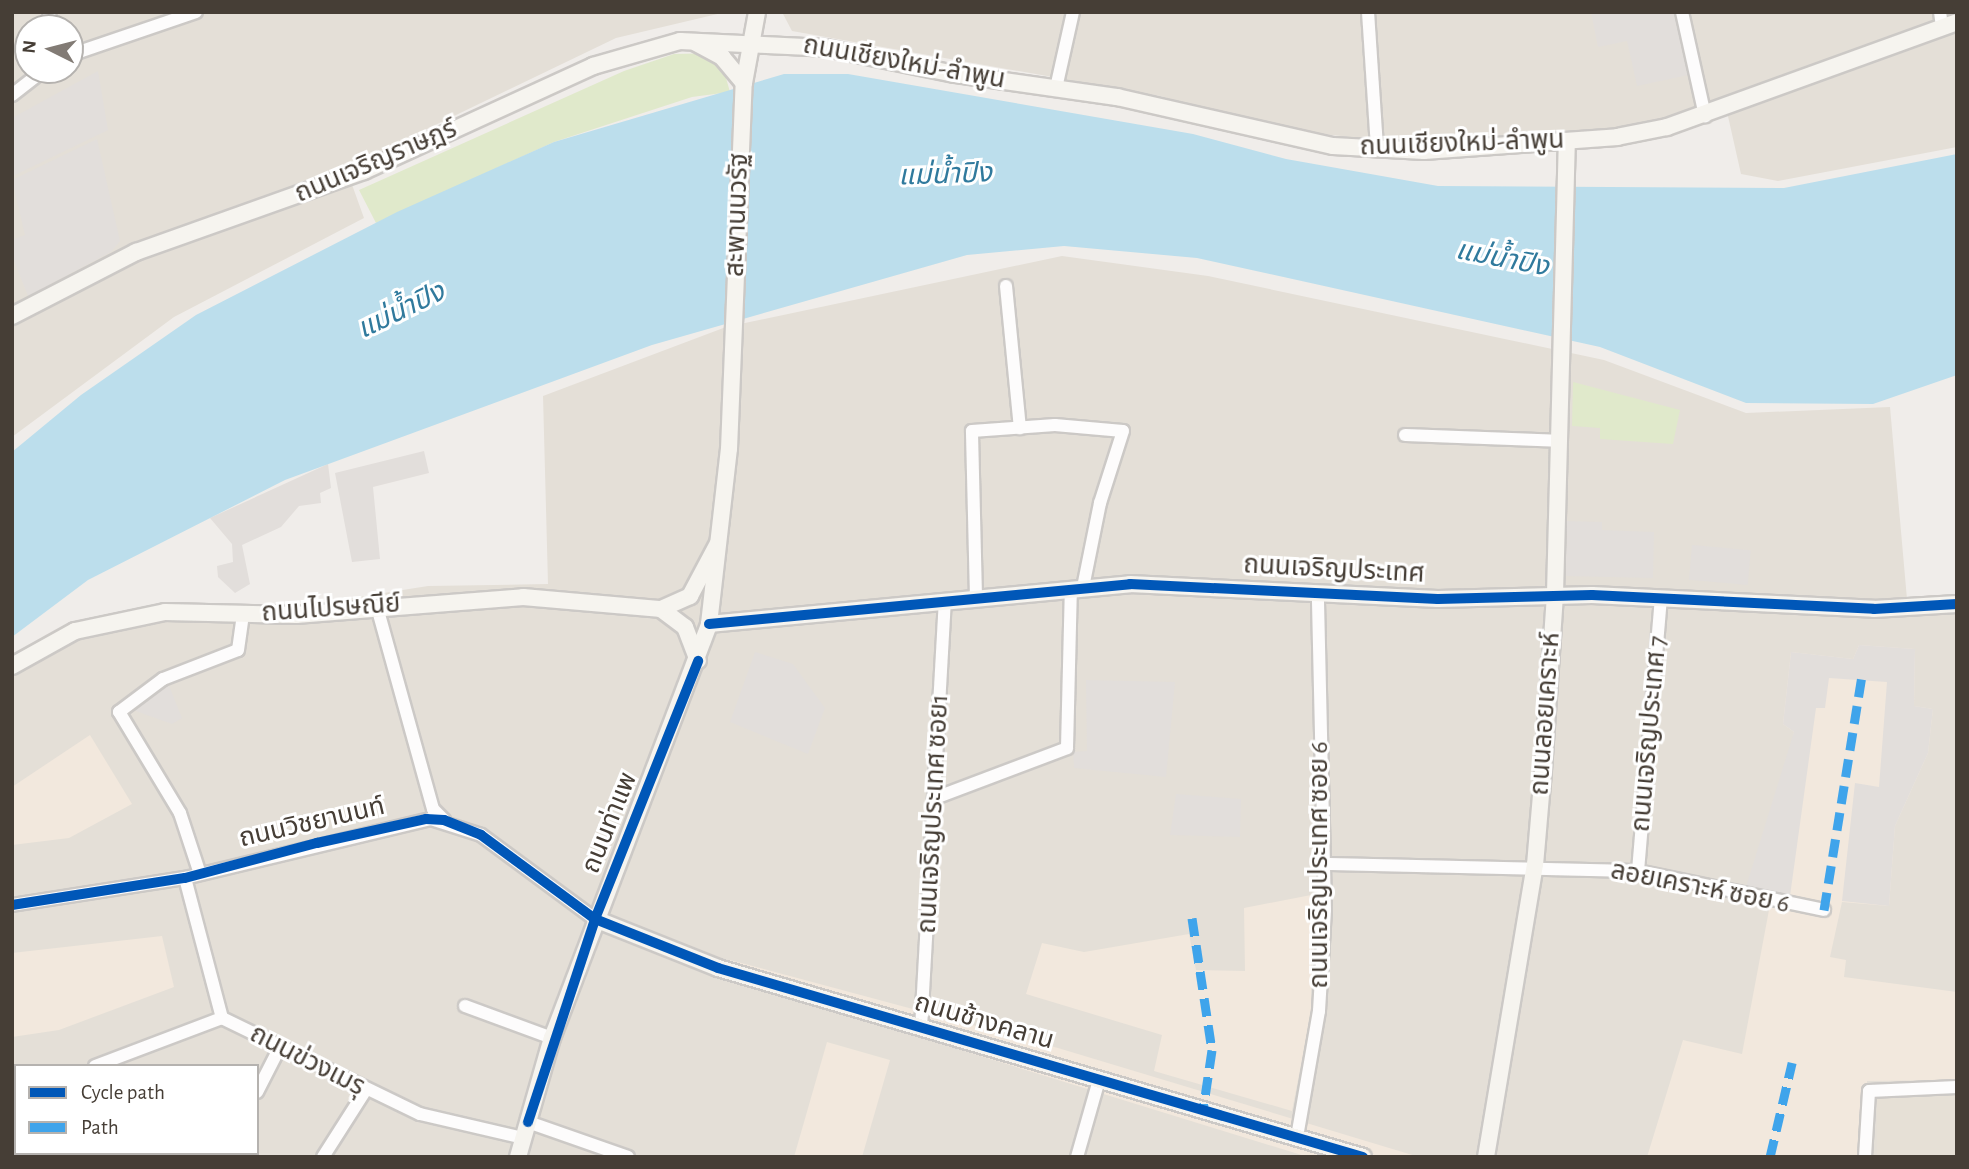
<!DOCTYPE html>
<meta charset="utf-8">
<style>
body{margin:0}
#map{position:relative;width:1969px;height:1169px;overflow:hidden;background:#f0edea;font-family:"Alegreya Sans","Noto Sans Thai",sans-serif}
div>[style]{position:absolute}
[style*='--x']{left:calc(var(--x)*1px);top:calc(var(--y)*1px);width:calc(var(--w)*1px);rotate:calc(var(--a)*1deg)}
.residential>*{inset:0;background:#e4dfd7}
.commercial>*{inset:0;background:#f2e8dd}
.education>*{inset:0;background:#e6e0d6;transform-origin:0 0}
.green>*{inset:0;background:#e0e9cb}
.parking>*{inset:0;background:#e2dedb;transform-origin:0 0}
.water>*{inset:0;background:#bcdeec}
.roads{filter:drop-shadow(2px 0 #ccc9c6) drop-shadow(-2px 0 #ccc9c6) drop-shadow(0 2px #ccc9c6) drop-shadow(0 -2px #ccc9c6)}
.street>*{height:12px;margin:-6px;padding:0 6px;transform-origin:6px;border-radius:6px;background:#fdfcfc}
.secondary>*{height:16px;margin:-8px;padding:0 8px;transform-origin:8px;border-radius:8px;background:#f6f4ef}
.quiet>*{height:9px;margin-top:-4.5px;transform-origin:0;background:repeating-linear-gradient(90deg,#3fa4eb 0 18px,transparent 0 27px)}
.cycleway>*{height:10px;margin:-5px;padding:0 5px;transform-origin:5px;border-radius:5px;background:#0057b8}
span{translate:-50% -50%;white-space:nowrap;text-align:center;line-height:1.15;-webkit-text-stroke:6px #fff;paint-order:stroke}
.street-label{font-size:26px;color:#463e36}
.water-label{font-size:28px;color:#307a9d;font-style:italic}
.frame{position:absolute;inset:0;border:14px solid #463e36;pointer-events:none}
.legend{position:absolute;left:14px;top:1064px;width:245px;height:91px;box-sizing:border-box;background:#fff;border:2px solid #b5b2af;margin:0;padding:9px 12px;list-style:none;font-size:21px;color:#463e36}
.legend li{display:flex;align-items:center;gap:14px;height:35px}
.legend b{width:35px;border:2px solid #b5b2af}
.north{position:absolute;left:14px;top:14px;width:70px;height:70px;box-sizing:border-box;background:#fff;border:2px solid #b5b2af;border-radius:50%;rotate:276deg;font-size:19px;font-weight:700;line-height:28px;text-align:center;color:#463e36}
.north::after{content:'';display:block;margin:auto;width:24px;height:32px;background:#827b75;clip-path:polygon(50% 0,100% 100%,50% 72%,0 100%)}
</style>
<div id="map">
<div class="residential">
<i style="clip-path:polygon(evenodd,12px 12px,726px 12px,616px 38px,346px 168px,364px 218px,174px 317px,12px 437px,12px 12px,28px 28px,70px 28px,70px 70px,28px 70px,28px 28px)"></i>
<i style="clip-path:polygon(782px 12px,1957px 12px,1957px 147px,1778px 181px,1741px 174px,1725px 103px,1625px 127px,1400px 142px,1282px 130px,1160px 96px,792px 31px)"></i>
<i style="clip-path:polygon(evenodd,1062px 256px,1208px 276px,1604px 360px,1746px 413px,1890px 407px,1907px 599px,1957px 597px,1957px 1157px,12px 1157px,12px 675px,22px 665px,74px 638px,142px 620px,238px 616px,428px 586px,548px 584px,543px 396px,726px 327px,1062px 256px,16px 1066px,257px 1066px,257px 1153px,16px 1153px,16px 1066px)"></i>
</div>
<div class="commercial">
<i style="clip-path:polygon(1859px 645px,1915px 649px,1914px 706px,1933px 709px,1928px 753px,1895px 826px,1889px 906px,1842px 902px,1830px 957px,1846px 960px,1844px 977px,1957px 992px,1957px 1080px,1867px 1081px,1863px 1157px,1647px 1157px,1683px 1040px,1742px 1054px,1772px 894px,1794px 732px,1783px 724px,1791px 652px,1853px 659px)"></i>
<i style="clip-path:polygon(90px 735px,132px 804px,69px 838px,12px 845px,12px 787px)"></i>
<i style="clip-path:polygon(1311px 895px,1311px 1013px,1292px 1111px,1154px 1071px,1162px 1035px,1026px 994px,1042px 943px,1084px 952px,1189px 934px,1196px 970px,1245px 971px,1244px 908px)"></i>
<i style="clip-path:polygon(162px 936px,174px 987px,59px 1030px,12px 1037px,12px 953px)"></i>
<i style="clip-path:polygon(730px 960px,1058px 1048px,1419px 1157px,1308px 1157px,724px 977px)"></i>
<i style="clip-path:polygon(827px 1042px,890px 1060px,862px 1157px,794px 1157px)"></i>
</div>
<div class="education">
<i style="left:1957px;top:1095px;width:62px;height:80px;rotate:90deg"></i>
</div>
<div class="green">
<i style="clip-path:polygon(719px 53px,730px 92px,692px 97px,554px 142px,376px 223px,359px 190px,624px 71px,674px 54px)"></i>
<i style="clip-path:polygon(1573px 382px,1680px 410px,1673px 444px,1600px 439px,1600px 428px,1572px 426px)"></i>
</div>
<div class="parking">
<i style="clip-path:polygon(1591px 12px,1674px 12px,1688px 75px,1637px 86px,1627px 41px,1598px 47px)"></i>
<i style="clip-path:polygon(98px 71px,108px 130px,13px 176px,12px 118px)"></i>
<i style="clip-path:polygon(97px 139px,120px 241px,111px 252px,28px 296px,12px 256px,12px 240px,25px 235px,12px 180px)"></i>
<i style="clip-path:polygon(424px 451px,429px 473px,373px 487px,380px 559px,352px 562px,335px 473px)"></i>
<i style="clip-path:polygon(328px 464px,331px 488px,320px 493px,321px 503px,299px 506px,281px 527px,242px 545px,250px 584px,235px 593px,218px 577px,217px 566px,233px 562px,232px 544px,210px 518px)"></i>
<i style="clip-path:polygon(1567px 521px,1602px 522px,1602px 530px,1654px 532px,1653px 578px,1564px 576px)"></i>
<i style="left:1692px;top:545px;width:59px;height:35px;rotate:5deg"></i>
<i style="clip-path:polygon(1859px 645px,1915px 649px,1914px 706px,1933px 709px,1928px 753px,1895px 826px,1889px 906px,1842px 901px,1855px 783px,1879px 787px,1887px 682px,1829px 678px,1825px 708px,1816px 708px,1790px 896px,1745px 890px,1794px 732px,1783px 724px,1791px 652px,1853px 659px)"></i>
<i style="clip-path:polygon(755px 652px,793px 664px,825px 708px,808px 754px,730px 722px)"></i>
<i style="clip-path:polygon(1086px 680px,1175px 682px,1166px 777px,1074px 768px,1073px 752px,1087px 751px)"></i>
<i style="clip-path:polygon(168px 683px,182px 718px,172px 724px,130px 709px)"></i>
<i style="clip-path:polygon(1176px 794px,1241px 799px,1240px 837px,1170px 835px)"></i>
</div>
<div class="water">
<i style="clip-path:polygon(784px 74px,848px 74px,1193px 134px,1286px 159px,1438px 186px,1784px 188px,1957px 154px,1957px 375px,1873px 404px,1746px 403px,1600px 347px,1197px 258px,1064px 246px,967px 255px,652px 345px,285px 480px,88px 580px,12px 637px,12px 452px,81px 395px,196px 315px,397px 212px,554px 142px)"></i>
</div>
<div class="roads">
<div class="street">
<i style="--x:49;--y:12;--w:16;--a:83"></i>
<i style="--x:1368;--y:12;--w:137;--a:86.2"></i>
<i style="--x:1682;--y:12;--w:107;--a:77.5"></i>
<i style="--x:1940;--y:12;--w:15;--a:82"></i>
<i style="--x:70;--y:55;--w:133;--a:-18.8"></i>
<i style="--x:1056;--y:88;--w:78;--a:-77.4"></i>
<i style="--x:12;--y:95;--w:41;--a:-38"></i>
<i style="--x:1006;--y:286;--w:143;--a:84.4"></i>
<i style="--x:1405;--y:435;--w:153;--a:2.2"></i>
<i style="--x:976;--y:597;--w:166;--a:-91.4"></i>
<i style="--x:972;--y:431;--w:83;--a:-4.1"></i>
<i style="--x:1055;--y:425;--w:68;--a:5"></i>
<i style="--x:1123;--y:431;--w:76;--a:107.7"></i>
<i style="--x:1100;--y:503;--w:86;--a:101.4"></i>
<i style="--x:377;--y:607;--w:210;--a:74.5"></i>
<i style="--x:433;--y:809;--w:16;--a:45"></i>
<i style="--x:935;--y:798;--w:141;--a:-20.7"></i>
<i style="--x:1067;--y:748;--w:159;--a:-88.6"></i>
<i style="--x:1325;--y:864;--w:313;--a:1.3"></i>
<i style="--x:1638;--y:871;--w:190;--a:11.8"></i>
<i style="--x:1638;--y:871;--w:275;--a:-85.2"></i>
<i style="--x:200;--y:874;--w:64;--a:-108.2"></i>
<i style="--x:180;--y:813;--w:118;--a:-121.1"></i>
<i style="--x:119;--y:712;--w:55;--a:-36.9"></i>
<i style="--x:163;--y:679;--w:80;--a:-21.1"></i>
<i style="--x:238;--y:650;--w:36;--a:-82"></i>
<i style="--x:185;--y:878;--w:145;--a:75.2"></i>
<i style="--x:12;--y:905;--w:175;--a:-8.9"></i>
<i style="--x:185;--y:878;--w:253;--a:-13.5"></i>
<i style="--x:431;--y:819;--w:52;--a:17.7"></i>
<i style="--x:481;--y:835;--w:142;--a:36.4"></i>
<i style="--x:465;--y:1006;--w:93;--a:20.2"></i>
<i style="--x:921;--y:1028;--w:428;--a:-86.8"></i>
<i style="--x:95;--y:1066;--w:136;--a:-20.7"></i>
<i style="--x:222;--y:1018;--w:220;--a:25.9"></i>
<i style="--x:420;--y:1114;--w:106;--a:13.1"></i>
<i style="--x:12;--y:1085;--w:4;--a:0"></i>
<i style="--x:257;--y:1092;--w:51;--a:-62.9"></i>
<i style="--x:528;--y:1122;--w:106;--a:19.3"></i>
<i style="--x:1297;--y:1137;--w:128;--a:-80.1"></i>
<i style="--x:1319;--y:1011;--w:101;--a:-86.6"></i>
<i style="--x:1325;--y:910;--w:318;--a:-91.3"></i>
<i style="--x:88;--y:1153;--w:4;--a:76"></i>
<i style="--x:233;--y:1157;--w:4;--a:-63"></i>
<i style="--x:323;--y:1157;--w:78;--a:-57.5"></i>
<i style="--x:1077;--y:1157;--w:80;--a:-74.1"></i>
<i style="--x:1865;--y:1157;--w:66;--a:-86.5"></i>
<i style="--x:1869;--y:1091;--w:88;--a:-2.6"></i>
</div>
<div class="secondary">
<i style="--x:696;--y:43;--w:30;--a:28"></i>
<i style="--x:722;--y:57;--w:34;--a:50"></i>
<i style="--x:12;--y:316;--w:140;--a:-27.3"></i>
<i style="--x:136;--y:252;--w:242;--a:-19.6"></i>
<i style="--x:364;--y:171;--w:252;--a:-24.6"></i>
<i style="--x:593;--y:66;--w:91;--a:-16"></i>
<i style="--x:680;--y:41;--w:146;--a:2.7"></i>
<i style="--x:826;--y:48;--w:132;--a:11.4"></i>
<i style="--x:955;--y:74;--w:164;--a:8.1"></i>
<i style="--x:1117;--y:97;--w:221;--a:12.8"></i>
<i style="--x:1333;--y:146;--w:91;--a:3.1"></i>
<i style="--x:1424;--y:151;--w:194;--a:-4.1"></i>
<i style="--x:1617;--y:137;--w:51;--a:-11.3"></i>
<i style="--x:1667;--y:127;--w:308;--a:-19.9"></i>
<i style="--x:661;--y:609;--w:30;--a:37"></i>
<i style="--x:685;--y:627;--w:36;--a:69"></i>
<i style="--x:709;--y:624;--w:423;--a:-5.4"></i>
<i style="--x:1130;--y:584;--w:308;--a:2.8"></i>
<i style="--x:1438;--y:599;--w:154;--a:-1.5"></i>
<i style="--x:1592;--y:595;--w:282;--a:2.8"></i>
<i style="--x:1874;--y:609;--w:83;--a:-3.4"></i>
<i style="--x:12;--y:666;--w:72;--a:-29.1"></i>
<i style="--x:75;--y:631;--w:92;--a:-11.9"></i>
<i style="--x:165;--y:612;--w:131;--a:1.3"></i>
<i style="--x:296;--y:615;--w:228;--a:-4.5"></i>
<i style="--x:523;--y:597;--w:139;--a:5"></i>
<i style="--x:661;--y:609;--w:32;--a:-24"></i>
<i style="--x:690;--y:596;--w:58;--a:-62.1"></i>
<i style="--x:595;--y:919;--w:132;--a:21.7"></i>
<i style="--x:718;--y:968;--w:672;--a:16.33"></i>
<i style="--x:518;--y:1157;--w:124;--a:-74.1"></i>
<i style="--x:552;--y:1038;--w:443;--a:-69.2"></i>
<i style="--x:709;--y:624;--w:176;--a:-83.5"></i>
<i style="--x:729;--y:449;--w:366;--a:-87.7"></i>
<i style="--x:744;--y:83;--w:72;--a:-79.6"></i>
<i style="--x:1486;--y:1157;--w:296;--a:-80.5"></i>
<i style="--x:1535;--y:865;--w:94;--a:-85.1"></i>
<i style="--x:1543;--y:771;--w:177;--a:-86.1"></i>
<i style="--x:1555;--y:594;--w:452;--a:-88.5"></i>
</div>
</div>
<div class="quiet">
<i style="--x:1824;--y:910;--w:237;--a:-80.8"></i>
<i style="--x:1192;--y:918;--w:134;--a:81.4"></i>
<i style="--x:1212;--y:1050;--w:61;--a:98.5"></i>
<i style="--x:1770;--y:1157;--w:97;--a:-76.8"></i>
</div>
<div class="cycleway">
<i style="--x:709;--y:624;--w:423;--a:-5.4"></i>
<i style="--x:1130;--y:584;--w:308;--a:2.8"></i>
<i style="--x:1438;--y:599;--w:154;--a:-1.5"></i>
<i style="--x:1592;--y:595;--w:282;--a:2.8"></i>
<i style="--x:1874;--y:609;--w:83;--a:-3.4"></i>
<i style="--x:12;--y:905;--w:175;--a:-8.9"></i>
<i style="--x:185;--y:878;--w:137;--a:-14.9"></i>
<i style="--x:317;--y:843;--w:112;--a:-12.4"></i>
<i style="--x:426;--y:819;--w:18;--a:3"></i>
<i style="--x:444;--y:820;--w:40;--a:22"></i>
<i style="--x:481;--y:835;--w:142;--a:36.4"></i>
<i style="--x:595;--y:919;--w:132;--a:21.7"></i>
<i style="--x:718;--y:968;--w:672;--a:16.33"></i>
<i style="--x:528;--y:1122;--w:214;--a:-71.7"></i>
<i style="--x:595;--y:919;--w:278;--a:-68.2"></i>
</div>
<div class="street-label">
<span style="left:904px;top:63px;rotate:10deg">ถนนเชียงใหม่-ลำพูน</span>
<span style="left:1462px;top:144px;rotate:-2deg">ถนนเชียงใหม่-ลำพูน</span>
<span style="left:376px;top:162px;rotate:-23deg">ถนนเจริญราษฎร์</span>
<span style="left:738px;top:215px;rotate:-88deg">สะพานนวรัฐ</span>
<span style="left:1334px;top:570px;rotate:3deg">ถนนเจริญประเทศ</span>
<span style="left:331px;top:609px;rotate:-4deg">ถนนไปรษณีย์</span>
<span style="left:1546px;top:714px;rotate:-86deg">ถนนลอยเคราะห์</span>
<span style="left:1650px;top:734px;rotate:-85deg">ถนนเจริญประเทศ 7</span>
<span style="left:934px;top:814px;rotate:-87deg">ถนนเจริญประเทศ ซอย1</span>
<span style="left:312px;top:823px;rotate:-13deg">ถนนวิชยานนท์</span>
<span style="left:610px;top:823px;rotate:-68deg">ถนนท่าแพ</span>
<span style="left:1320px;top:865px;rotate:-90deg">ถนนเจริญประเทศ ซอย 6</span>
<span style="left:1700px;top:888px;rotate:11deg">ลอยเคราะห์ ซอย 6</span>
<span style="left:984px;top:1022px;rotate:16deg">ถนนช้างคลาน</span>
<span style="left:307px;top:1061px;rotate:27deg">ถนนข่วงเมรุ</span>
</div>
<div class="water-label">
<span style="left:945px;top:175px;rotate:-2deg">แม่น้ำปิง</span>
<span style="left:1502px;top:259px;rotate:11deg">แม่น้ำปิง</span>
<span style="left:401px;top:311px;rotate:-26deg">แม่น้ำปิง</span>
</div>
<div class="frame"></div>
<ul class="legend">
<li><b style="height:9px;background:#0057b8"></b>Cycle path</li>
<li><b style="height:9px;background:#3fa4eb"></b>Path</li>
</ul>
<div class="north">N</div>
</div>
